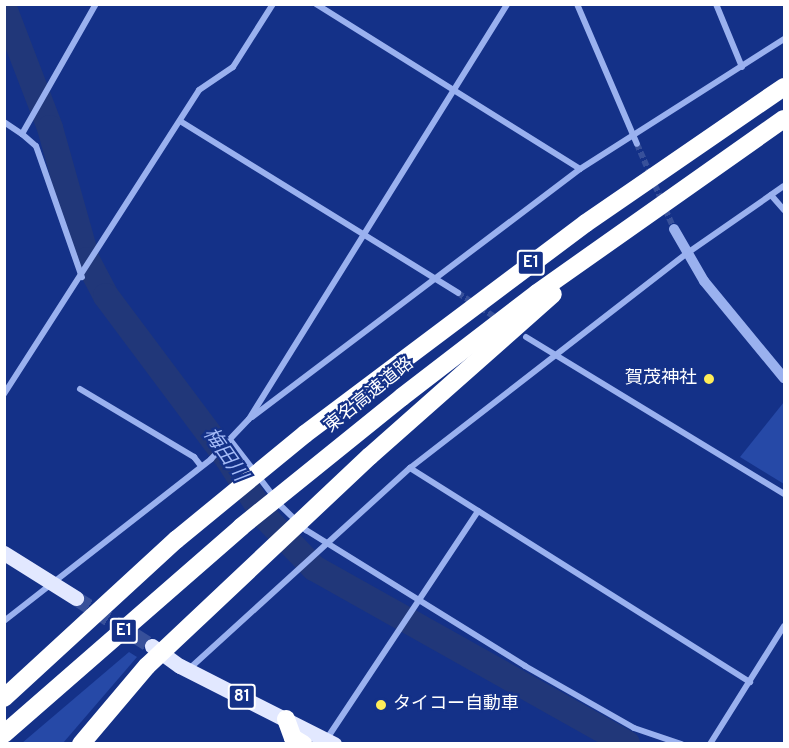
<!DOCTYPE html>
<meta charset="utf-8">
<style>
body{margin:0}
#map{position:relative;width:789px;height:748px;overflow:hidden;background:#143188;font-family:Overpass,"Noto Sans JP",sans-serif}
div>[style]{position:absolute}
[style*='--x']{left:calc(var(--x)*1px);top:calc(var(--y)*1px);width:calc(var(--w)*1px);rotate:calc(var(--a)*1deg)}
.green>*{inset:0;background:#2649a7}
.river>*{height:26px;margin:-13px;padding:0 13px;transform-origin:13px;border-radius:13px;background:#213779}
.minor-tunnel>*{height:6px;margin-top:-3px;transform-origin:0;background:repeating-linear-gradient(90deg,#37509a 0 6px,transparent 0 9px)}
.primary-tunnel>*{height:15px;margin-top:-7.5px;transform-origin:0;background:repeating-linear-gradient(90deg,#37509a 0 15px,transparent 0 23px)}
.minor>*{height:6px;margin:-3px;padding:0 3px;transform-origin:3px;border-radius:3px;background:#9ab1ef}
.tertiary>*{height:10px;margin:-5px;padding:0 5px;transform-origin:5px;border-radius:5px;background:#9ab1ef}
.primary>*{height:15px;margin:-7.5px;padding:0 7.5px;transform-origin:7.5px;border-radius:7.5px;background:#e2e8ff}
.motorway>*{height:18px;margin:-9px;padding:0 9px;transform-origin:9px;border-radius:9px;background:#fff}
.dots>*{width:16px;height:16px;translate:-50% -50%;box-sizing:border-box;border:3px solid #143188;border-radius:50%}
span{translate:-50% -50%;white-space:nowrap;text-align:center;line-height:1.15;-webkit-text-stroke:4.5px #143188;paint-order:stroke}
.shield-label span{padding:2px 4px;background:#143188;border:2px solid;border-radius:4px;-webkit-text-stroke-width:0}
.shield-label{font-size:16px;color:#fff;font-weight:700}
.poi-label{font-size:18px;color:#fff}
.right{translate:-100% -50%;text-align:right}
.left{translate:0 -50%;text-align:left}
.street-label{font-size:18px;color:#fff}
.water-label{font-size:20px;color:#a5bbf7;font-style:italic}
.frame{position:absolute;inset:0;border:6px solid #fff;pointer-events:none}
</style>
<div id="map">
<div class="green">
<i style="clip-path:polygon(784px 402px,784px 484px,740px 457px)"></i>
<i style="clip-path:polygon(129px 652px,137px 657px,63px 743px,22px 743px)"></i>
</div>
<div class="river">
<i style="--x:4;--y:8;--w:129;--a:69"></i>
<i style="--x:50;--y:128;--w:137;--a:74.3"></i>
<i style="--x:87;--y:260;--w:41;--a:62.2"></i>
<i style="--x:106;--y:296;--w:204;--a:53.2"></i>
<i style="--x:228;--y:459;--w:69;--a:57.5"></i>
<i style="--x:265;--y:517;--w:71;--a:46.1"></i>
<i style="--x:314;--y:568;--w:359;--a:29.3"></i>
</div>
<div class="minor-tunnel">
<i style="--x:637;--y:144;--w:93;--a:66.5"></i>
<i style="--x:458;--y:293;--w:48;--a:33"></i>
</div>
<div class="primary-tunnel">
<i style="--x:76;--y:598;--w:90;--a:32.3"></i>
</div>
<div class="minor">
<i style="--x:316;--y:4;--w:311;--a:32"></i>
<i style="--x:577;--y:4;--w:152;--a:66.8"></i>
<i style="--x:716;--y:4;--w:68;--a:67.6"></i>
<i style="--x:180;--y:121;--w:327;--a:31.7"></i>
<i style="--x:4;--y:122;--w:22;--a:34"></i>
<i style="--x:22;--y:134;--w:150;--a:-60.4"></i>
<i style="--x:22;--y:134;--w:18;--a:41"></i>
<i style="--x:36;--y:146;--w:139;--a:70.7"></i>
<i style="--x:771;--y:195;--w:20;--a:49"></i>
<i style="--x:526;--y:337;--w:302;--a:31.3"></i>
<i style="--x:80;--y:389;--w:133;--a:30.8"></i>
<i style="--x:194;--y:457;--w:11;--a:52"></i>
<i style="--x:4;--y:394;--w:361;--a:-57.3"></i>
<i style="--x:199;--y:90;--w:41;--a:-34.1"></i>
<i style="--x:233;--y:67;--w:75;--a:-57.6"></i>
<i style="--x:252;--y:417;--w:411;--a:-37.1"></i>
<i style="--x:580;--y:169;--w:242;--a:-32.5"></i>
<i style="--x:231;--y:441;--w:82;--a:52.4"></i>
<i style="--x:281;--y:506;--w:35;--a:44"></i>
<i style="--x:306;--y:530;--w:258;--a:31.8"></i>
<i style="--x:525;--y:666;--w:125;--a:29.6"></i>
<i style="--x:634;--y:728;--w:50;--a:18.8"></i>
<i style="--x:410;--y:468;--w:402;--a:32.2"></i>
<i style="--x:4;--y:621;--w:263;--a:-38"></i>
<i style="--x:211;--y:459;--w:55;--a:-46.5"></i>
<i style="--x:249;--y:419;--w:489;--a:-58.1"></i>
<i style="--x:189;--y:669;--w:299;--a:-42.3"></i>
<i style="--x:410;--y:468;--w:349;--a:-37.8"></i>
<i style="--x:686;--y:254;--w:119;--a:-34.8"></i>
<i style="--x:326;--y:740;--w:275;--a:-56.4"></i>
<i style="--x:710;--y:744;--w:139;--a:-57.9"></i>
</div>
<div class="tertiary">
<i style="--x:674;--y:229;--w:60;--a:60"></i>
<i style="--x:704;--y:281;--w:126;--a:50.5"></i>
</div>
<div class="primary">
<i style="--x:4;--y:553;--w:85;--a:32"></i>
<i style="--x:152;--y:646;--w:34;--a:36"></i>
<i style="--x:180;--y:666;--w:173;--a:26.9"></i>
</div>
<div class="motorway">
<i style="--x:4;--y:698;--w:234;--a:-42.6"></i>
<i style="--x:176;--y:540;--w:167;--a:-39.4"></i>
<i style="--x:305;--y:434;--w:351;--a:-36.9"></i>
<i style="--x:586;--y:223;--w:240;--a:-34.5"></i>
<i style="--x:286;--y:719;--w:20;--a:70"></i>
<i style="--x:293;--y:738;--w:12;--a:31"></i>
<i style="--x:4;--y:734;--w:315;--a:-41.1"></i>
<i style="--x:241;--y:527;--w:207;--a:-38.9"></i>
<i style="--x:402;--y:397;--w:170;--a:-37.6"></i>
<i style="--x:537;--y:293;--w:302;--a:-35.2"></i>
<i style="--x:81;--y:744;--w:102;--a:-49.8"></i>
<i style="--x:147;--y:666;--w:306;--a:-43.3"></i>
<i style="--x:370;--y:456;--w:244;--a:-41.5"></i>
</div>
<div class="dots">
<i style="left:709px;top:379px;background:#ffed58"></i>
<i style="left:381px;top:705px;background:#ffed58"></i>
</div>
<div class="shield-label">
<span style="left:531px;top:263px">E1</span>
<span style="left:124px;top:631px">E1</span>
<span style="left:242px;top:697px">81</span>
</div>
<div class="poi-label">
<span class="right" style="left:697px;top:379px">賀茂神社</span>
<span class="left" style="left:393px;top:705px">タイコー自動車</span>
</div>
<div class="street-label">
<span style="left:370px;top:396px;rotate:-39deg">東名高速道路</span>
</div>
<div class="water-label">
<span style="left:224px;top:455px;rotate:55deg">梅田川</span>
</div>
<div class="frame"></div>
</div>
